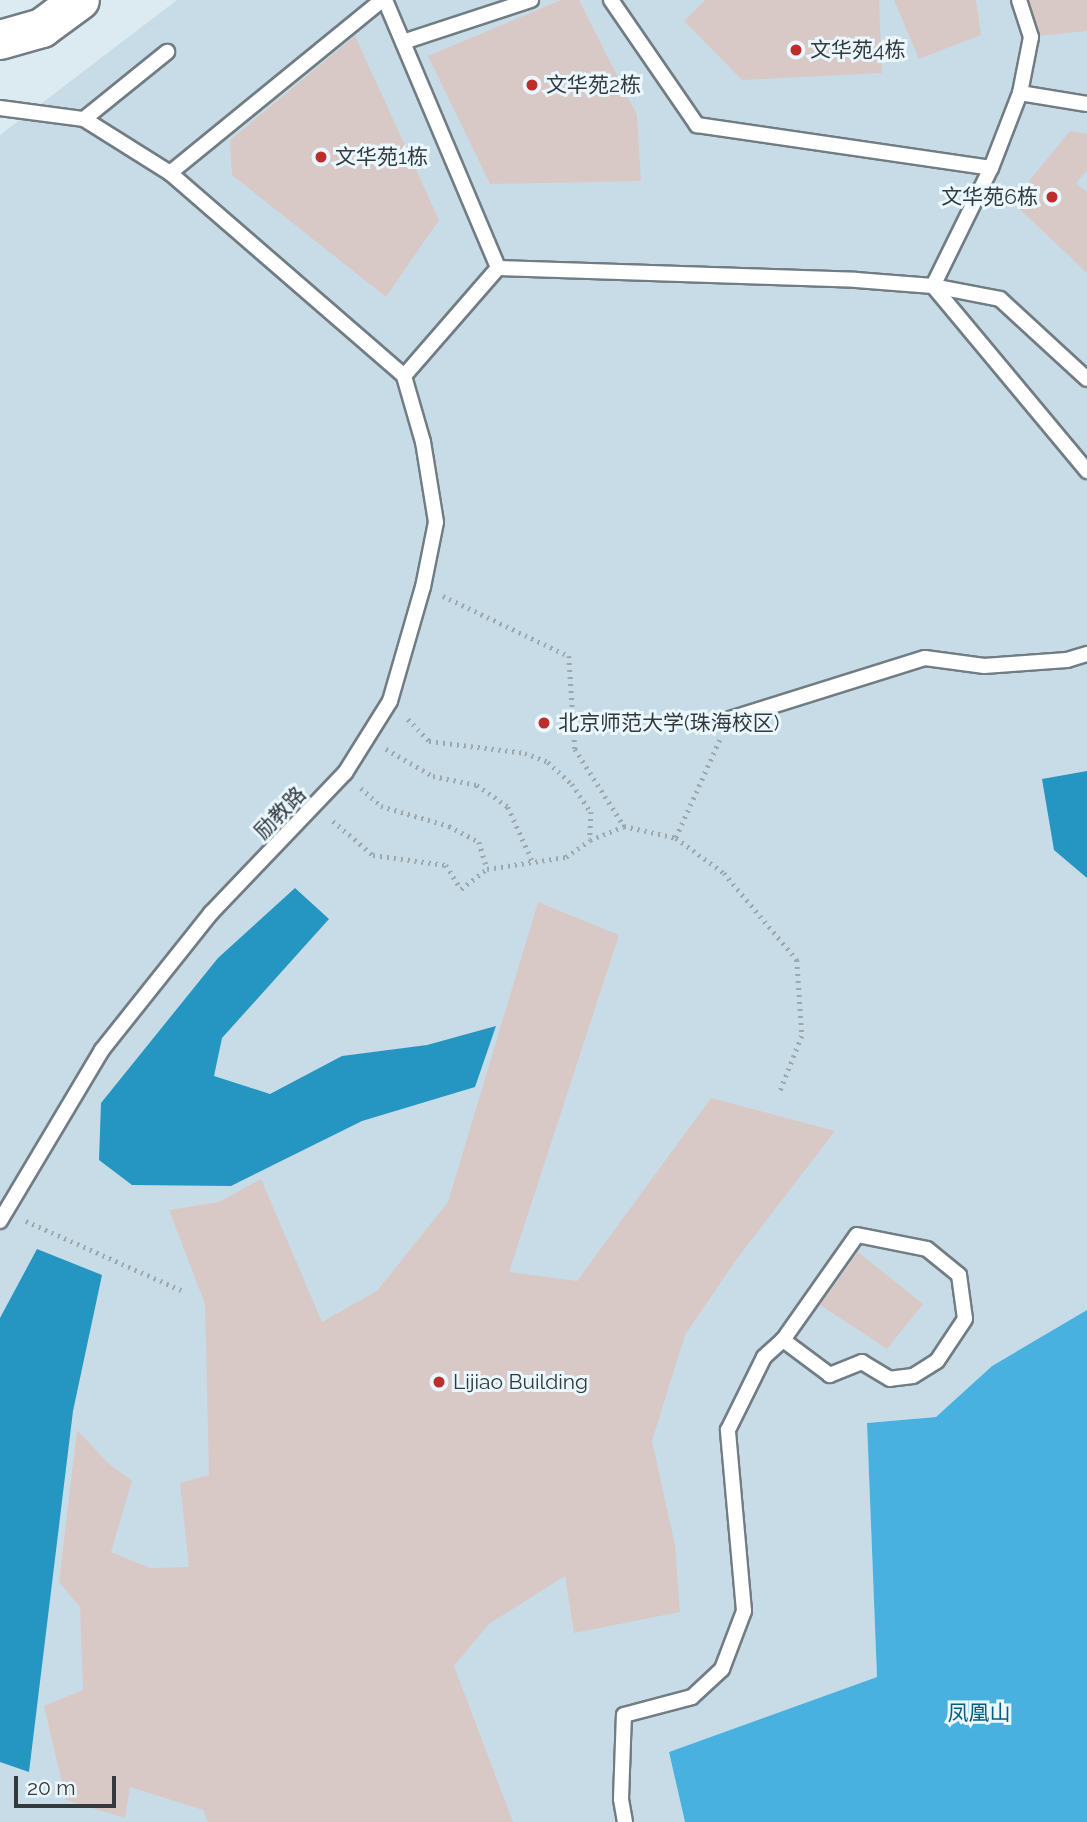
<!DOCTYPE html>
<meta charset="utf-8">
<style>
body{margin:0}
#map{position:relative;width:1087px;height:1822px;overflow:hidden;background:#dceaf1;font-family:Raleway,"Noto Sans SC",sans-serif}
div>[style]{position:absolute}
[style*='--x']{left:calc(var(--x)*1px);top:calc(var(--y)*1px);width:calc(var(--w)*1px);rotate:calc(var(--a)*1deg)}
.built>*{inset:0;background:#c8dce7}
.forest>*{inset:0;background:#49b1e0}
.water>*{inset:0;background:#2595c2}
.building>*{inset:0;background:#d8c9c7}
.path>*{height:4.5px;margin-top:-2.25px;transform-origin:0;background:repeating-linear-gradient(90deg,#9da8ad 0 2px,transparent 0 7px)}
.roads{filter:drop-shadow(2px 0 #717d83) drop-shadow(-2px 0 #717d83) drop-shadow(0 2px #717d83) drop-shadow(0 -2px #717d83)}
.lane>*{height:14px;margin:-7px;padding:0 7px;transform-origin:7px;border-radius:7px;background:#fff}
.secondary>*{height:38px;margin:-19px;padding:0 19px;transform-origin:19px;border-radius:19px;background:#fff}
.dots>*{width:19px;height:19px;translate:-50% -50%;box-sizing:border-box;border:4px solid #eaf7ff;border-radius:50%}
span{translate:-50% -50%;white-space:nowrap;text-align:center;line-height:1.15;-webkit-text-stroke:6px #eaf7ff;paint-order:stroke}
.poi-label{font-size:21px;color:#343a3c}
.left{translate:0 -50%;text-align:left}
.right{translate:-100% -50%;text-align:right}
.street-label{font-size:21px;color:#343a3c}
.park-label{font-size:21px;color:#065c7c}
.scale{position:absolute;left:14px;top:1776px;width:102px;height:32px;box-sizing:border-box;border:4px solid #343a3c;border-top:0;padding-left:9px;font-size:21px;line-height:24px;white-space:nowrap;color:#343a3c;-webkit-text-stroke:5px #eaf7ff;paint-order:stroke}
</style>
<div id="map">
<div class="built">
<i style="clip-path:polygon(177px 0,1087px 0,1087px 1310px,992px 1366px,936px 1417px,867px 1423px,877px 1677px,669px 1752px,685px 1822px,0 1822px,0 135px)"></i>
</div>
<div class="forest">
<i style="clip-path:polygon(1087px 1310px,1087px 1822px,685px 1822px,669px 1752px,877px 1677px,867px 1423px,936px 1417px,992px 1366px)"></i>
</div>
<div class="water">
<i style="clip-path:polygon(1087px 771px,1087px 878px,1054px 850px,1042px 779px)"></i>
<i style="clip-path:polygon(295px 888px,329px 919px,222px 1038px,214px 1076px,270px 1094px,342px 1056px,427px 1045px,496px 1026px,475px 1087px,362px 1121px,231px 1186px,132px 1185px,99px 1160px,101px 1103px,218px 958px)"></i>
<i style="clip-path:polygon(37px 1249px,102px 1275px,73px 1411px,29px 1772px,0 1762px,0 1318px)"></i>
</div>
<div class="building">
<i style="clip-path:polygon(561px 0,579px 0,637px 115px,641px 181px,490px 184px,428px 56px)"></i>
<i style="clip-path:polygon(705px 0,879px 0,882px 73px,742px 80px,684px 21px)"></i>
<i style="clip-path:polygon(894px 0,976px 0,981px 35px,919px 59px)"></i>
<i style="clip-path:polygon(1025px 0,1087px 0,1087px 31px,1038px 36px)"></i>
<i style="clip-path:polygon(355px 36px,439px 220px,386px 297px,232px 175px,230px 140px)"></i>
<i style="clip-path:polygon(1070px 131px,1087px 134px,1087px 171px,1076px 183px,1087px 192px,1087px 273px,1012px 202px)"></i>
<i style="clip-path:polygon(538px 902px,619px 935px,509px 1272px,577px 1281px,711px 1098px,835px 1131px,736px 1260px,685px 1335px,652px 1441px,675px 1545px,680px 1612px,574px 1633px,565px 1576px,489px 1624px,454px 1666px,513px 1822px,208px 1822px,203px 1810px,130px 1787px,125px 1818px,66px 1800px,44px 1706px,83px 1690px,80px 1607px,59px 1582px,77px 1430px,108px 1463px,132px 1481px,111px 1552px,150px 1568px,189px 1567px,180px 1483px,209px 1475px,205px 1304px,169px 1210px,219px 1202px,261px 1179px,322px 1322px,377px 1291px,448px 1202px)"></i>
<i style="clip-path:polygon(858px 1252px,923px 1304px,887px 1349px,820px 1305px)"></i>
</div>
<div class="path">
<i style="--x:443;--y:596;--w:140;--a:25.5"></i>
<i style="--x:569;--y:656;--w:93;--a:86.3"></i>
<i style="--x:575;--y:749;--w:91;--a:57.5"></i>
<i style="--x:624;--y:826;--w:53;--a:13"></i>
<i style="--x:408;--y:719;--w:30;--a:46"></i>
<i style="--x:429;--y:741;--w:97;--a:7.1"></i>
<i style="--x:525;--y:753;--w:25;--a:21"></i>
<i style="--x:548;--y:762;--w:33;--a:43"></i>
<i style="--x:572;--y:784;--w:34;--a:56"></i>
<i style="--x:591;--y:812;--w:28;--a:92"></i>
<i style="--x:720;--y:740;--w:107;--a:114.2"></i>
<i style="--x:676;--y:838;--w:59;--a:36.1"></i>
<i style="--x:724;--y:873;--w:114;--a:50"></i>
<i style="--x:797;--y:960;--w:76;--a:86.2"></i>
<i style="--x:802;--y:1036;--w:62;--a:111.6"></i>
<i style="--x:386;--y:749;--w:54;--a:29.9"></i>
<i style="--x:433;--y:776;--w:45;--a:11.6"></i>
<i style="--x:477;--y:785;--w:38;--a:35"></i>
<i style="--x:508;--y:807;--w:58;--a:65.6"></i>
<i style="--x:361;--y:788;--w:27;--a:42"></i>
<i style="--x:381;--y:806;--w:71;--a:16.4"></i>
<i style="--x:449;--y:826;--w:34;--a:28"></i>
<i style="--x:479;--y:842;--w:28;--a:73"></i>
<i style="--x:333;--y:821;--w:52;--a:40.4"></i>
<i style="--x:373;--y:855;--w:74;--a:7.8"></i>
<i style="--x:446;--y:865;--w:28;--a:58"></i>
<i style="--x:461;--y:889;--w:33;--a:-38"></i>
<i style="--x:487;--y:869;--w:80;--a:-8.6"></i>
<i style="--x:566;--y:857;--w:29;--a:-35"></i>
<i style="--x:590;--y:840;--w:37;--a:-22"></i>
<i style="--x:26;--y:1221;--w:170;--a:24"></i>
</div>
<div class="roads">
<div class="lane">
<i style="--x:385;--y:0;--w:291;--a:67.1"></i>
<i style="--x:611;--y:0;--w:152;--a:55.5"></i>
<i style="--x:697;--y:125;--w:297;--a:8.3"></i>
<i style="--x:1019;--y:0;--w:39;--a:72"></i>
<i style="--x:1031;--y:37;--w:57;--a:101.1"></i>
<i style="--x:403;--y:42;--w:135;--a:-18.2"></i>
<i style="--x:1087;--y:104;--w:68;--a:-170.7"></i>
<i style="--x:1020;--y:93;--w:80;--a:111.1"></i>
<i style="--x:991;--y:168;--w:131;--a:116.2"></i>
<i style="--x:933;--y:286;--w:68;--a:11"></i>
<i style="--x:1000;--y:299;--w:118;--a:42.6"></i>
<i style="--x:0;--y:108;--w:85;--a:7.5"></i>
<i style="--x:84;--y:119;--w:102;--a:32.1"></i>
<i style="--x:170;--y:173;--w:310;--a:40.9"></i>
<i style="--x:404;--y:376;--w:143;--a:-49"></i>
<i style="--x:498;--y:268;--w:358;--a:1.9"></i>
<i style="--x:856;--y:280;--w:77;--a:4.5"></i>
<i style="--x:933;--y:286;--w:241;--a:50.2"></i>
<i style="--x:84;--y:119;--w:107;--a:-38.9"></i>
<i style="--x:170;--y:173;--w:274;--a:-39.2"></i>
<i style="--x:730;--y:719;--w:204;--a:-17.4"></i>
<i style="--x:925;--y:658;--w:60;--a:7.7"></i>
<i style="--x:984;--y:666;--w:83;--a:-4.1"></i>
<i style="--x:1067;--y:660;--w:21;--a:-17"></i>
<i style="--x:0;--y:1221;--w:199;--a:-59.2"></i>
<i style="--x:102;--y:1050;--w:175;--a:-51.5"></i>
<i style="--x:211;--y:913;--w:194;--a:-46.3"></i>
<i style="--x:345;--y:773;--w:85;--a:-58"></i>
<i style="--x:390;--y:701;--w:119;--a:-73.9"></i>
<i style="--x:423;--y:587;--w:66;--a:-78.7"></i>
<i style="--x:436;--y:522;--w:81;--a:-99.2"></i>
<i style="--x:423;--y:442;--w:69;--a:-106.1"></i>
<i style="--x:625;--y:1822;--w:23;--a:-100"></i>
<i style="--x:621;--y:1799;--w:84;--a:-88"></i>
<i style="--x:624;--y:1715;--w:70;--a:-14.8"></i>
<i style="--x:692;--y:1697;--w:41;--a:-43"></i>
<i style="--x:722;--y:1669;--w:62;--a:-69.2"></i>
<i style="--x:744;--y:1611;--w:182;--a:-95.1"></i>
<i style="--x:728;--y:1430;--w:81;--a:-63.7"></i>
<i style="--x:764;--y:1357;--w:25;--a:-42"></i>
<i style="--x:783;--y:1340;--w:128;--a:-54.8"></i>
<i style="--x:857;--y:1235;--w:71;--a:11.3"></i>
<i style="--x:927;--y:1249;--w:41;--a:39.1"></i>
<i style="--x:959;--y:1275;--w:44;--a:82.2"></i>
<i style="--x:965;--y:1319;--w:50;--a:123.7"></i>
<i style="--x:937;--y:1361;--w:28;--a:148"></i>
<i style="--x:913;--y:1376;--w:23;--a:173"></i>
<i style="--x:890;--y:1379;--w:33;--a:-149"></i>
<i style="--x:862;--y:1362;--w:35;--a:158"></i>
<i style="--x:830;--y:1375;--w:59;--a:-143.3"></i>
</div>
<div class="secondary">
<i style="--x:0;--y:40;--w:44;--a:-15.9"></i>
<i style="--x:42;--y:28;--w:47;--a:-36.4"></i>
</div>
</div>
<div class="dots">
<i style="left:796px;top:50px;background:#bc2e2b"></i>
<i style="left:532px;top:85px;background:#bc2e2b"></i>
<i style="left:321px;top:157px;background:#bc2e2b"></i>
<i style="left:1052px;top:197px;background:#bc2e2b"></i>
<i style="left:544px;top:723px;background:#bc2e2b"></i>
<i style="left:439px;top:1382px;background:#bc2e2b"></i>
</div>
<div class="poi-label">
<span class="left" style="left:810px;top:50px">文华苑4栋</span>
<span class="left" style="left:546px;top:85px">文华苑2栋</span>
<span class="left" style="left:335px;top:157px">文华苑1栋</span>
<span class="right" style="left:1038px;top:197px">文华苑6栋</span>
<span class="left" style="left:558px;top:723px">北京师范大学(珠海校区)</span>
<span class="left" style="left:453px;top:1382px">Lijiao Building</span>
</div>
<div class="street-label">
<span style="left:280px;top:813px;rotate:-46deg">励教路</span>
</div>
<div class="park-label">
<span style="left:979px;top:1713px">凤凰山</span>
</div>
<div class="scale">20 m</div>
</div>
